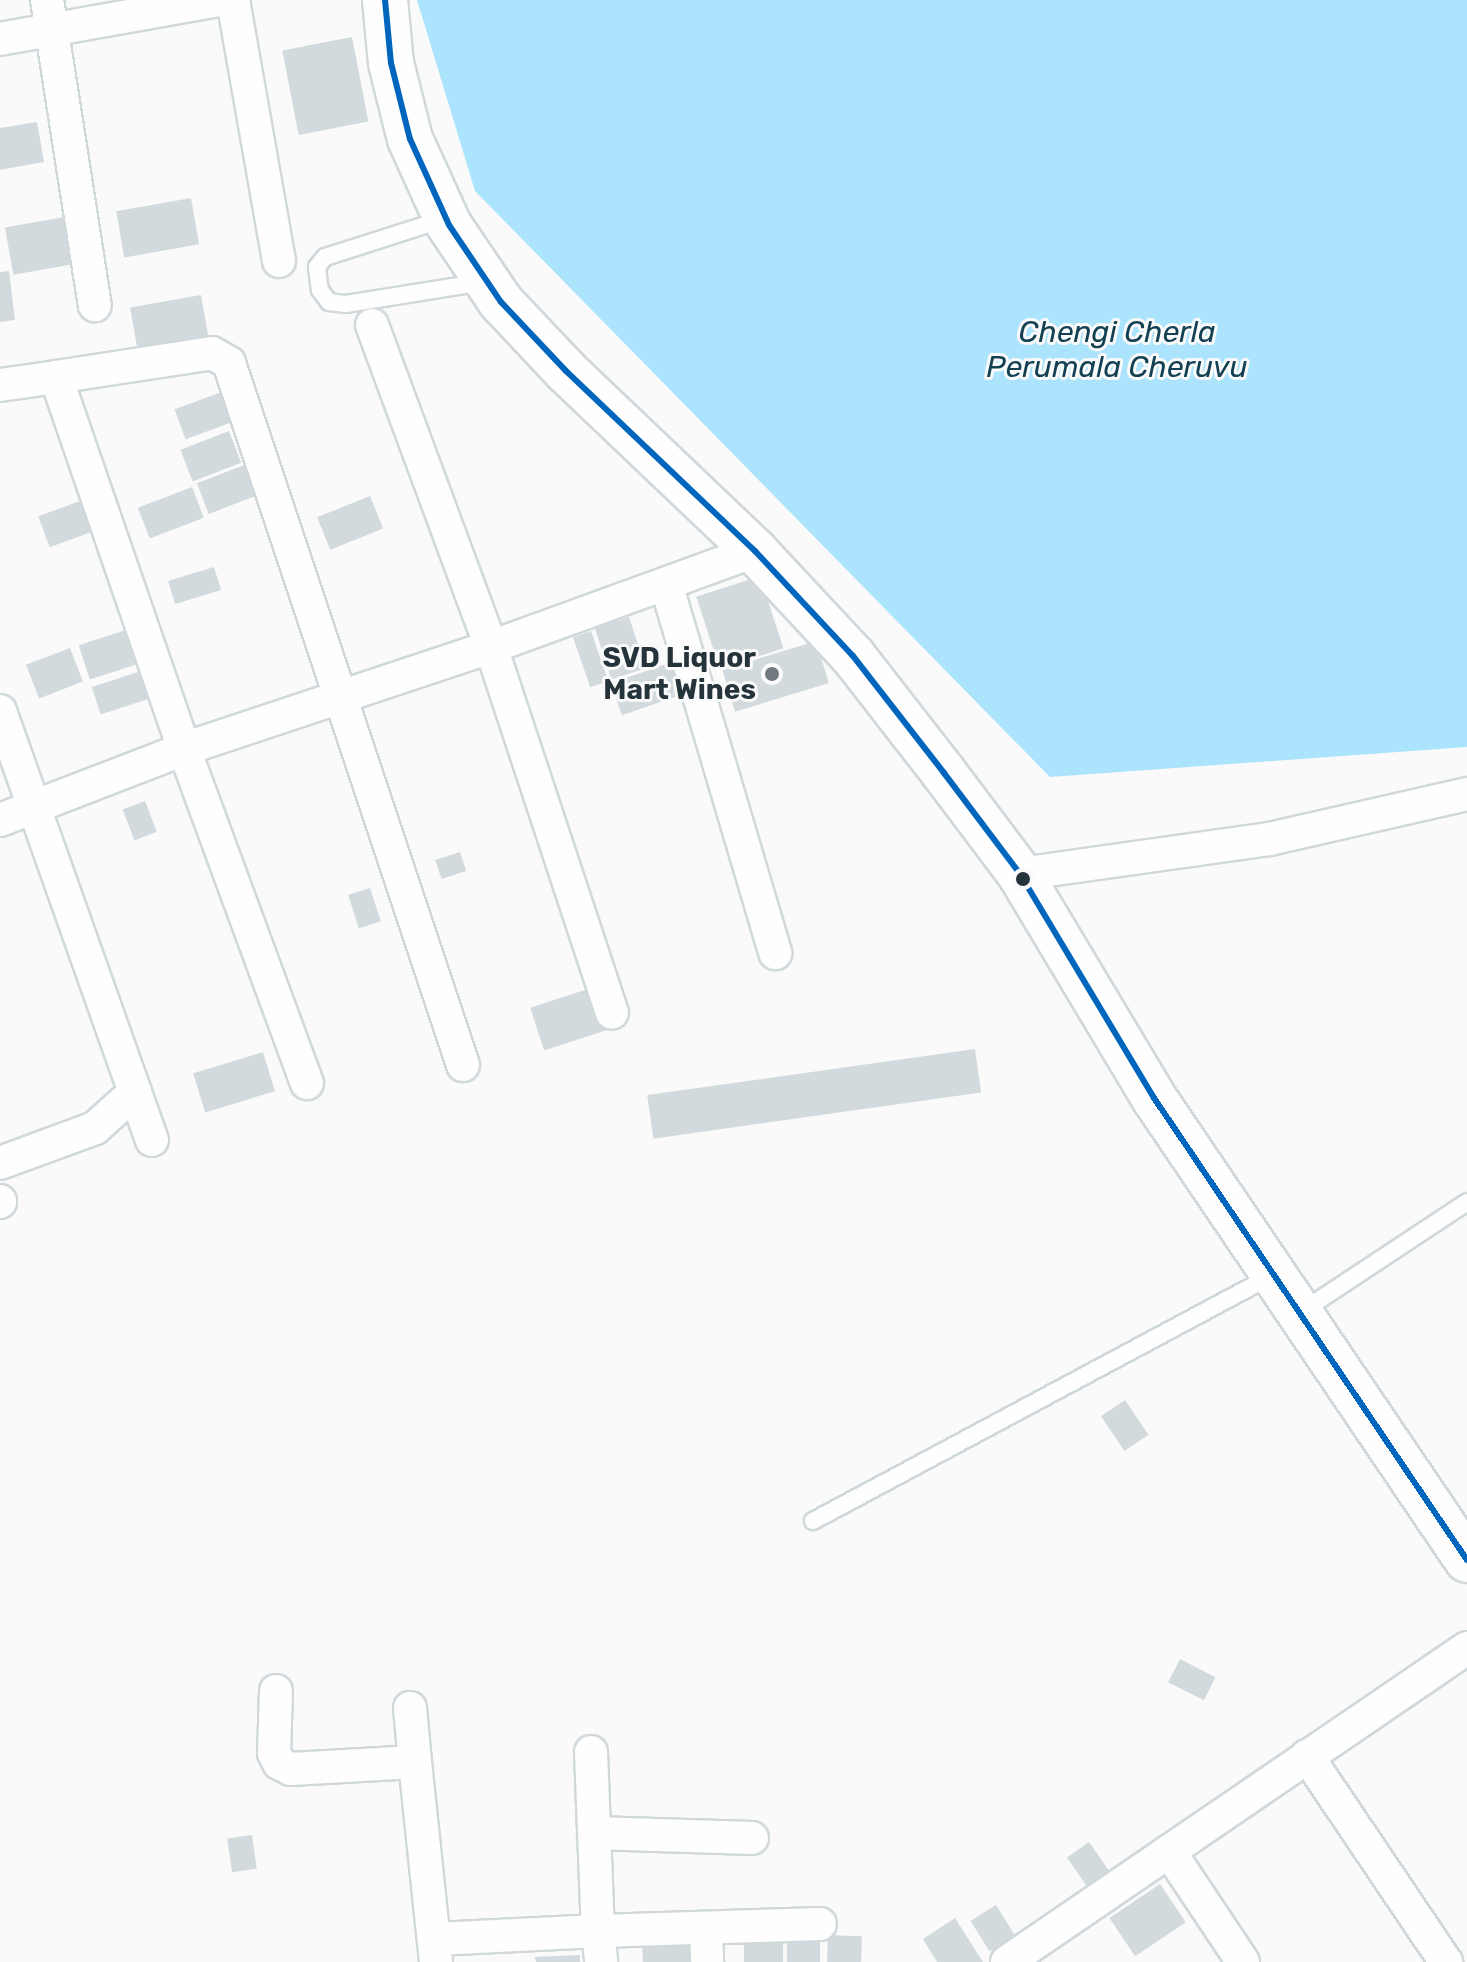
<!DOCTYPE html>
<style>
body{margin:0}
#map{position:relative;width:1467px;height:1962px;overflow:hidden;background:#fafafa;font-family:Rubik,sans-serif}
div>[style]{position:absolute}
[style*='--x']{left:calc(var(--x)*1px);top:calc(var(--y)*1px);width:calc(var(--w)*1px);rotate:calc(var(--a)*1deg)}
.water>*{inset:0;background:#ace4fe}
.building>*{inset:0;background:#d2dadd;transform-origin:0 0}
.roads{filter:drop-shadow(2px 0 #d1d8db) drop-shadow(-2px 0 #d1d8db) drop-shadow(0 2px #d1d8db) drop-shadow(0 -2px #d1d8db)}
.lane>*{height:16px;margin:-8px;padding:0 8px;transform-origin:8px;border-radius:8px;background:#fefefe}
.street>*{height:32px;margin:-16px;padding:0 16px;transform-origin:16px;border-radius:16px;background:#fefefe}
.secondary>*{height:44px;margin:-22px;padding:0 22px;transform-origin:22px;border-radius:22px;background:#fefefe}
.bus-1>*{height:6px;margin:-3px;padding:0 3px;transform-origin:3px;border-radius:3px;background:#0065bd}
.dots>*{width:22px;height:22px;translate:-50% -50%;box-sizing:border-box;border:4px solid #fafafa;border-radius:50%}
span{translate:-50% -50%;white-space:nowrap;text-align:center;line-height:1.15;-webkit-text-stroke:6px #fafafa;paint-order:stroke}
.poi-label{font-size:28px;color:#25343b;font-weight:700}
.right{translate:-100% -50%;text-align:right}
.water-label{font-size:30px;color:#134153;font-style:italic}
</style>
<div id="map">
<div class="water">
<i style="clip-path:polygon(417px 0,1467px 0,1467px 747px,1050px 777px,475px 191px)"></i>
</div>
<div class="building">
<i style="left:352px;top:37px;width:86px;height:71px;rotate:79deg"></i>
<i style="clip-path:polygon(37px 122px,44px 162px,0 170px,0 128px)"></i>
<i style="left:191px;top:198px;width:47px;height:76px;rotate:80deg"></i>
<i style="left:70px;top:216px;width:48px;height:66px;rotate:80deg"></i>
<i style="clip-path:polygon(9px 271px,15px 320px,0 322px,0 272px)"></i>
<i style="left:201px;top:295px;width:50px;height:72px;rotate:80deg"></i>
<i style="left:230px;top:389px;width:32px;height:59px;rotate:70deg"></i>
<i style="left:229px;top:431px;width:34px;height:52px;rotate:69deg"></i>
<i style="left:252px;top:462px;width:33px;height:59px;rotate:69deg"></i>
<i style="left:192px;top:487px;width:33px;height:58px;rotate:69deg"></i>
<i style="left:370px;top:496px;width:35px;height:57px;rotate:68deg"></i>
<i style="left:91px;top:497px;width:33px;height:56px;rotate:70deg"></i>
<i style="left:214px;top:567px;width:24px;height:48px;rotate:73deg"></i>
<i style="left:760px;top:576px;width:76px;height:67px;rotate:72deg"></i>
<i style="left:629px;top:617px;width:54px;height:36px;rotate:72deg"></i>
<i style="left:132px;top:628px;width:36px;height:56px;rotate:72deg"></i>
<i style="left:591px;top:631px;width:53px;height:19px;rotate:71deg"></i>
<i style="left:816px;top:641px;width:44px;height:98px;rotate:73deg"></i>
<i style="left:70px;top:648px;width:36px;height:47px;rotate:69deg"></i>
<i style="left:678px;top:660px;width:34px;height:71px;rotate:71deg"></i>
<i style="left:144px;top:670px;width:29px;height:55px;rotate:72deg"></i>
<i style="left:145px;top:801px;width:33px;height:24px;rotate:69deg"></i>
<i style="left:460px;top:852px;width:20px;height:26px;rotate:72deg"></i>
<i style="left:370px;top:888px;width:35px;height:23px;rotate:72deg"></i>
<i style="left:594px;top:987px;width:45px;height:67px;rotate:72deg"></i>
<i style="left:975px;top:1049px;width:44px;height:331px;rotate:82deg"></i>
<i style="left:263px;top:1052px;width:41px;height:73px;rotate:73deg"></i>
<i style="left:1125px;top:1400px;width:42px;height:29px;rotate:56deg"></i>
<i style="left:1180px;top:1659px;width:40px;height:26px;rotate:27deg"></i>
<i style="left:252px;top:1835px;width:34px;height:25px;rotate:82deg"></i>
<i style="left:1089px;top:1842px;width:35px;height:27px;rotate:55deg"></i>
<i style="left:1160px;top:1884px;width:46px;height:61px;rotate:56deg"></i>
<i style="left:996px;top:1905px;width:36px;height:30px;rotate:58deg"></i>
<i style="clip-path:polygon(955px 1918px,983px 1962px,937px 1962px,923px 1939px)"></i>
<i style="left:828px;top:1935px;width:34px;height:27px;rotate:2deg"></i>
<i style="left:744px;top:1936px;width:39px;height:26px"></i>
<i style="left:697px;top:1937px;width:25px;height:55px;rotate:88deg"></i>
<i style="left:787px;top:1938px;width:33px;height:24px"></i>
<i style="clip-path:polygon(580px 1955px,580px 1962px,536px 1962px,535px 1957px)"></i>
</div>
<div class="roads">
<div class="lane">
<i style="--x:444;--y:219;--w:125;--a:162.3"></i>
<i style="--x:325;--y:257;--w:13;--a:129"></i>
<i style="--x:317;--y:267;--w:23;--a:83"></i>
<i style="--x:320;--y:290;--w:15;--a:53"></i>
<i style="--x:329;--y:302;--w:17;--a:7"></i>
<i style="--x:346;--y:304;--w:140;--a:-9.1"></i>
<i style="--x:1301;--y:1312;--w:199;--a:-33.5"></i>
<i style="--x:813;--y:1521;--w:522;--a:-28.14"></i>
</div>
<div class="street">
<i style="--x:47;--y:0;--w:309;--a:81.1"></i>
<i style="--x:233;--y:0;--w:265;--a:80"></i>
<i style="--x:0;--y:39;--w:222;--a:-10.1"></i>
<i style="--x:372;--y:325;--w:343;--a:69.7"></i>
<i style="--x:491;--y:647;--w:385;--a:71.7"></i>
<i style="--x:56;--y:377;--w:158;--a:-8.7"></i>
<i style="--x:212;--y:353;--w:20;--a:30"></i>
<i style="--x:229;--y:363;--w:740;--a:71.57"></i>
<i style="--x:0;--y:385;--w:57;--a:-8.1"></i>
<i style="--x:56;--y:377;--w:393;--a:71"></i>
<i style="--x:184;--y:749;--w:356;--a:69.8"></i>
<i style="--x:666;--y:584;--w:385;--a:73.5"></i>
<i style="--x:0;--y:711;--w:455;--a:70.5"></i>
<i style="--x:0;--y:820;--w:197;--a:-21.1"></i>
<i style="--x:184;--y:749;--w:324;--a:-18.4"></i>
<i style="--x:491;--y:647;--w:281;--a:-20"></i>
<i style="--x:1020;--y:874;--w:251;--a:-8"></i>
<i style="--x:1269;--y:839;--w:203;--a:-12.8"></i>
<i style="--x:0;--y:1163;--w:101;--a:-20.2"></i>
<i style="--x:95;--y:1128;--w:54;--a:-42"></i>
<i style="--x:0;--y:1201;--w:1;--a:90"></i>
<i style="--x:276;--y:1691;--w:62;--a:91.8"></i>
<i style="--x:274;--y:1753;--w:11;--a:63"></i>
<i style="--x:279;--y:1763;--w:13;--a:27"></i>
<i style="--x:291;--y:1769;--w:124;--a:-3.2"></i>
<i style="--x:415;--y:1762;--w:201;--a:84"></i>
<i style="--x:410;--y:1708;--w:54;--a:84.7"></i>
<i style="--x:591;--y:1752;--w:179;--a:87.8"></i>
<i style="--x:598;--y:1931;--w:222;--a:-1.8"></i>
<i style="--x:1307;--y:1756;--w:249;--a:56"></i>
<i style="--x:594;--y:1833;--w:158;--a:1.8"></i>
<i style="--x:1169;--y:1851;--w:133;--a:56.3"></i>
<i style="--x:706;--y:1928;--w:34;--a:88"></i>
<i style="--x:436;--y:1939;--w:162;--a:-2.8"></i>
<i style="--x:598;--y:1931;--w:31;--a:84"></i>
<i style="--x:1007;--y:1962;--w:557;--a:-34.32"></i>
</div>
<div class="secondary">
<i style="--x:385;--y:0;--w:63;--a:84.6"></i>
<i style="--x:391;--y:63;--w:78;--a:76"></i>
<i style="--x:410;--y:139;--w:94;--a:65.6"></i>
<i style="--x:449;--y:225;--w:93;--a:56"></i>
<i style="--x:501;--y:302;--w:95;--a:46.7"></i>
<i style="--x:566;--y:371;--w:261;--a:43.6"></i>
<i style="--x:755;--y:551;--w:144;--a:47"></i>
<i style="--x:853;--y:656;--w:148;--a:52.1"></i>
<i style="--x:944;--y:773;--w:126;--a:53"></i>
<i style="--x:1020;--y:874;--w:261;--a:59.1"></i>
<i style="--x:1154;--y:1098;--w:558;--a:55.88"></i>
</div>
</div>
<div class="bus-1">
<i style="--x:385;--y:0;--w:63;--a:84.6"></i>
<i style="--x:391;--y:63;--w:78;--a:76"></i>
<i style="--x:410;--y:139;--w:94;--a:65.6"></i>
<i style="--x:449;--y:225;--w:93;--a:56"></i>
<i style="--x:501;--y:302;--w:95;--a:46.7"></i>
<i style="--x:566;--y:371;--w:261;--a:43.6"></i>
<i style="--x:755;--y:551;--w:144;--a:47"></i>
<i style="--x:853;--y:656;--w:148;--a:52.1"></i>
<i style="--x:944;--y:773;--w:126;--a:53"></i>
<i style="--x:1020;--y:874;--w:261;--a:59.1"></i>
<i style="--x:1154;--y:1098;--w:558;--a:55.88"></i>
</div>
<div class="dots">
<i style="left:772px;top:674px;background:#70797e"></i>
<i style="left:1023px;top:879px;background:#25343b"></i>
</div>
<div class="poi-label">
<span class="right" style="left:756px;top:674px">SVD Liquor<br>Mart Wines</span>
</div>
<div class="water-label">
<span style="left:1117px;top:349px">Chengi Cherla<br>Perumala Cheruvu</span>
</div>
</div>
